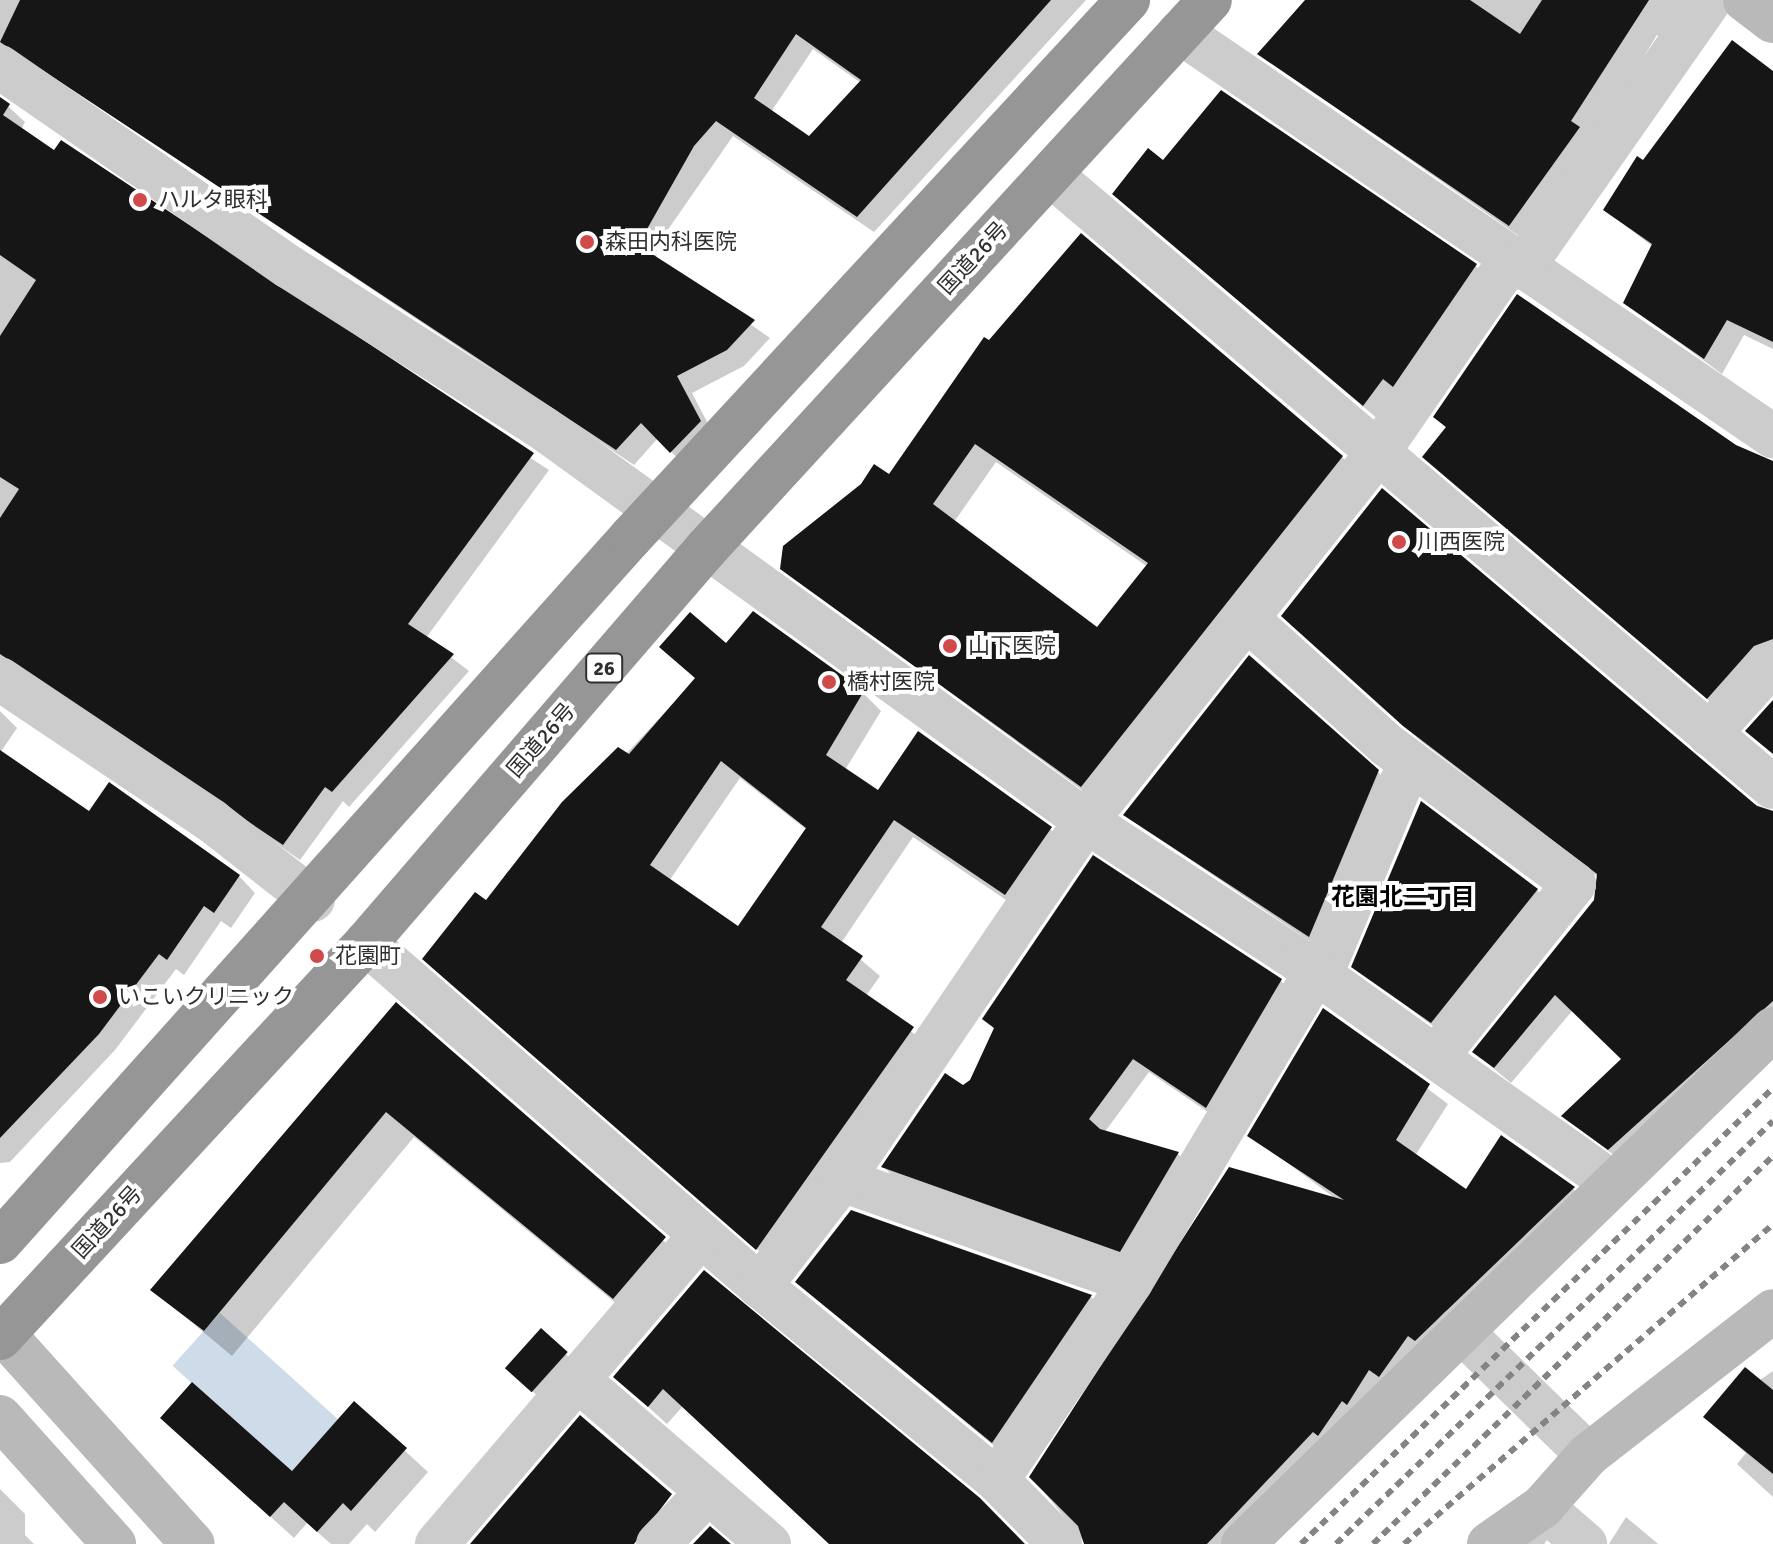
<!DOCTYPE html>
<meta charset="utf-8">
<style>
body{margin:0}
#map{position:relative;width:1773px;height:1544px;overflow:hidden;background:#fff;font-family:Signika,"Noto Sans JP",sans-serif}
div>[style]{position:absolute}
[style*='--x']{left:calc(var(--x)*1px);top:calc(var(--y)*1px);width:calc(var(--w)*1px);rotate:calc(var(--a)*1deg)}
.water>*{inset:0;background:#cedbe8;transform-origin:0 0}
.shadow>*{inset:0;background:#0003}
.building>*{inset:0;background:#161616;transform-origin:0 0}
.street>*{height:44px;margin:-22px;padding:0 22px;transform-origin:22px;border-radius:22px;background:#ccc}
.secondary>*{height:44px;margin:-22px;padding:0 22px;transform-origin:22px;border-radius:22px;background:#b9b9b9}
.highway>*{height:44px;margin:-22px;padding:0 22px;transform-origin:22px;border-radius:22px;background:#969696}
.rail>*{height:6px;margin-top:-3px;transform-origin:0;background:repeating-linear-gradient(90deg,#848484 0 8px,transparent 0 14px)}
.dots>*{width:22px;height:22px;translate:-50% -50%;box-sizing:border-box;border:4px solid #fff;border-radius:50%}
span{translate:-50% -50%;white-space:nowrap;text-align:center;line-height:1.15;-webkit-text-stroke:8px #fff;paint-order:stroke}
.shield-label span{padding:2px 6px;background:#fff;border:2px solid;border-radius:6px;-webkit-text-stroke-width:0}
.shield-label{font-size:20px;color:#2f2f2f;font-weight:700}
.poi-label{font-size:22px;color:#2f2f2f}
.left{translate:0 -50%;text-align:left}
.street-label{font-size:22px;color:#2f2f2f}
.neighbourhood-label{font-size:24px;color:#000;font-weight:700}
</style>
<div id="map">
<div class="water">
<i style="left:220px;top:1313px;width:159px;height:71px;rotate:42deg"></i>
</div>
<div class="shadow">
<i style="clip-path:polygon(evenodd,0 0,1086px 0,874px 232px,733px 136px,658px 244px,656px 259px,770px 338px,744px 366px,692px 393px,716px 439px,687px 468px,658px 438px,634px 465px,33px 62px,0 66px,0 0,813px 49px,861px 83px,810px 139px,771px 112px,813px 49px)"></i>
<i style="clip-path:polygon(1307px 0,1684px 0,1667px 42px,1657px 35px,1529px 243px,1260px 54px)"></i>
<i style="clip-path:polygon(1773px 72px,1773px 349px,1744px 335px,1722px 374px,1625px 303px,1653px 247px,1606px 210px,1643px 163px)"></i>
<i style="clip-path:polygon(0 99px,25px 122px,21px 130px,549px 470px,426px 638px,469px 671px,349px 807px,343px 801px,300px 860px,32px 674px,0 678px)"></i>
<i style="clip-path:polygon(1163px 162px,1476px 266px,1491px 281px,1379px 420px,1130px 209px)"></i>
<i style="clip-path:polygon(evenodd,985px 340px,1342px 457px,1362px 477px,1102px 805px,782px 568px,890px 477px,985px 340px,996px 462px,1148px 567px,1098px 630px,954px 522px,996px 462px)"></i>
<i style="clip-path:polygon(1435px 417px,1735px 447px,1773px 462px,1773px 665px,1725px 714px,1442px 474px,1447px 429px)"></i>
<i style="clip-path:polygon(1300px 632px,1773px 811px,1773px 1032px,1626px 1165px,1564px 1116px,1624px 1060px,1573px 1010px,1511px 1083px,1474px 1052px,1595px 900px,1598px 877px,1422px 742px)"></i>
<i style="clip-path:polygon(evenodd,726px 645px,862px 692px,881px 711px,845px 770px,879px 793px,1050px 829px,1069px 847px,1024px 912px,913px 837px,841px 943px,880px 976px,866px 996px,931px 1047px,776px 1266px,443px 977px,487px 903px,696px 679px,662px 647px,726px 645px,740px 778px,807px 830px,739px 929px,669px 881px,740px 778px)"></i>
<i style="clip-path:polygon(0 711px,17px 728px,0 753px,90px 813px,239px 876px,255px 893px,231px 928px,221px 921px,184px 975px,176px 969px,115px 1050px,10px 1162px,0 1163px)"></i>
<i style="clip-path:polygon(1378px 772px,1395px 789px,1327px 953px,1125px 815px)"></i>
<i style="clip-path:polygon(1537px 890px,1551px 904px,1446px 1036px,1354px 966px)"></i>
<i style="clip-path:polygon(1281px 981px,1296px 996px,1221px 1121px,1149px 1072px,1104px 1133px,1178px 1154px,1193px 1169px,1135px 1265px,898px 1182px,884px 1167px,972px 1081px,996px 1030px,984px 1019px)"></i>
<i style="clip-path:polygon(396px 1005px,691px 1265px,641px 1324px,414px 1137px,232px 1356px,153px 1290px)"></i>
<i style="clip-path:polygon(1324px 1011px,1448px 1104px,1415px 1156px,1466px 1192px,1573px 1189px,1591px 1207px,1245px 1544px,1086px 1544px,1032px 1477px,1336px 1199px,1250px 1135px)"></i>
<i style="clip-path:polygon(851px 1212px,1091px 1297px,1109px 1314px,1011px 1460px,797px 1282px)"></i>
<i style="clip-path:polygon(704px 1273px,1022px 1544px,830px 1544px,683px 1406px,667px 1424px,615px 1377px)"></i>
<i style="clip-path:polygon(541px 1331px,573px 1361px,541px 1399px,514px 1375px)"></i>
<i style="clip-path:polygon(1773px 1371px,1773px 1497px,1737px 1464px,1746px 1453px,1706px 1417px)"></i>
<i style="clip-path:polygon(354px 1404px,428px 1472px,375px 1532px,367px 1524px,349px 1544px,331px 1544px,307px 1523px,294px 1538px,186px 1440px,292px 1474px)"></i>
<i style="clip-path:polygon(0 1489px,25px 1514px,25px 1535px,34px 1544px,0 1544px)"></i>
<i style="clip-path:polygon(1626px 1517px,1657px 1543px,1658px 1544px,1609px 1544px)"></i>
</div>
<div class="building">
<i style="clip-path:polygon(evenodd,20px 0,1051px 0,857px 217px,716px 121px,694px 146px,638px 245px,755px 320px,727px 350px,677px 376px,701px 421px,670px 453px,641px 423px,616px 450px,0 42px,20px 0,796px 34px,861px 80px,809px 136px,754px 98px,796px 34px)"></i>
<i style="clip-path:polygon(1305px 0,1470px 0,1520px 34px,1542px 0,1649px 0,1571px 121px,1580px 127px,1509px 226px,1257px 54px)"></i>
<i style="clip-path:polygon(1732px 40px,1773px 71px,1773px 342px,1727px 320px,1704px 359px,1623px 303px,1652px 244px,1603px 210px,1637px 156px,1643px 160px)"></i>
<i style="clip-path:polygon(1221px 90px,1477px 264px,1393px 387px,1383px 379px,1363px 406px,1112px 194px,1148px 148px,1163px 160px)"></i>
<i style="clip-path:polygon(0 97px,10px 104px,3px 115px,54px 150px,61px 140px,534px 453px,408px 624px,454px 654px,332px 792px,325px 787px,283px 845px,0 654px,0 518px,19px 489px,0 477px,0 336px,36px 280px,0 255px)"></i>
<i style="clip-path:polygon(evenodd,1081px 233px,1343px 456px,1081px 787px,780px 569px,783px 546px,861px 484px,874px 464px,889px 474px,984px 337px,989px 340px,1081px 233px,975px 444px,1148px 563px,1097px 627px,933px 504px,975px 444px)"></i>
<i style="clip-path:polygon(1517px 294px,1736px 445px,1773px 461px,1773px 639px,1754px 646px,1707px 699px,1422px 457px,1446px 427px,1433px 417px)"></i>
<i style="clip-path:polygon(1382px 488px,1757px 806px,1773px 811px,1773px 1001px,1608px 1150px,1561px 1116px,1621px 1059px,1555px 995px,1494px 1068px,1472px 1052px,1594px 900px,1597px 874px,1403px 726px,1281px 616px)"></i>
<i style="clip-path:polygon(evenodd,753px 611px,864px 691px,826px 755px,878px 790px,918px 731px,1052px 827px,1005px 895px,894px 820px,821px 927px,863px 956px,846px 980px,914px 1027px,756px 1250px,422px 959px,475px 892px,486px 900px,562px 802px,618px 747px,629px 754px,695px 678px,659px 647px,690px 612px,726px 643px,753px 611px,721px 761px,806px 828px,738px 926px,650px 865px,721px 761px)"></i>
<i style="clip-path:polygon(1249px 655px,1379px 770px,1309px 937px,1123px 815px)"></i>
<i style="clip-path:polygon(1773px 700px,1773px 754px,1745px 731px)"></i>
<i style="clip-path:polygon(0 750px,89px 811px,109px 782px,240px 875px,214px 913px,204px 906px,167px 960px,159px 954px,99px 1034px,0 1138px)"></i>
<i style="clip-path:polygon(1421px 801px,1538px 889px,1431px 1023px,1351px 967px)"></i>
<i style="clip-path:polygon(1093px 855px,1282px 979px,1206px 1108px,1133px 1059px,1089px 1119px,1100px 1129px,1179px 1152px,1120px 1252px,881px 1167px,945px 1073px,963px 1085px,970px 1080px,994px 1028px,982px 1019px)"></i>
<i style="clip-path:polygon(396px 1002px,666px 1237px,613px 1299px,386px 1112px,204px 1331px,150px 1290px)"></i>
<i style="clip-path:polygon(1323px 1008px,1430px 1084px,1396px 1140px,1466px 1189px,1501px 1135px,1575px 1187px,1415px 1341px,1408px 1336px,1379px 1377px,1369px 1370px,1347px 1405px,1342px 1401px,1318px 1436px,1313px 1432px,1207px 1544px,1084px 1544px,1078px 1526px,1029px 1477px,1229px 1167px,1344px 1200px,1247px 1136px)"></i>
<i style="clip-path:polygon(851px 1210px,1092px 1295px,992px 1443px,795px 1282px)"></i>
<i style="clip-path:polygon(704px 1270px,980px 1498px,1025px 1544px,829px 1544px,663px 1389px,648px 1407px,613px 1377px)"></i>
<i style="left:541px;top:1328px;width:36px;height:54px;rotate:42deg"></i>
<i style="clip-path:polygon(1745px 1367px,1773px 1390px,1773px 1474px,1703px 1417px)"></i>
<i style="clip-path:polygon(192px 1382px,292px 1471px,354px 1401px,407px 1448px,351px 1511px,343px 1503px,317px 1532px,284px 1502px,270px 1517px,160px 1418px)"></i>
<i style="clip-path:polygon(580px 1415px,672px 1494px,634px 1544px,470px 1544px)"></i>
<i style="clip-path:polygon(710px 1526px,731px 1544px,693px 1544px)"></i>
</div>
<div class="street">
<i style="--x:1180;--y:32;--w:718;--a:34.27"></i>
<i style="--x:0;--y:67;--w:351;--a:34.7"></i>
<i style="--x:289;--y:267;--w:302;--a:32.4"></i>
<i style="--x:544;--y:429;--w:669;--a:35.88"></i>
<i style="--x:1086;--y:821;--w:259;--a:33.2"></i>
<i style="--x:1303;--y:963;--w:379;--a:35.4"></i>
<i style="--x:1051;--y:175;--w:946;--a:40.29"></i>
<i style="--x:1247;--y:619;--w:188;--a:42"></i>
<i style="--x:1387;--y:745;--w:233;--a:36.6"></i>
<i style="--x:1574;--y:884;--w:220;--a:128.5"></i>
<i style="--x:0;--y:679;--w:255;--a:33.8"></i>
<i style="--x:212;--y:821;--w:128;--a:38"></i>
<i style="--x:1709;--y:734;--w:96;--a:-48"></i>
<i style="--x:366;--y:943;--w:522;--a:41.04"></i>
<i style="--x:760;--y:1286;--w:306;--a:39.3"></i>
<i style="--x:997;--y:1480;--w:90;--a:45.5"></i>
<i style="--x:1320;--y:977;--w:233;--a:-67.3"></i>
<i style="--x:842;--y:1180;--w:306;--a:19.4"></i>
<i style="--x:760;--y:1286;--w:134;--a:-52.3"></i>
<i style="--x:842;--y:1180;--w:434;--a:-55.8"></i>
<i style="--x:1086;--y:821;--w:472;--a:-51.6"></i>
<i style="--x:1379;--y:451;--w:217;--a:-55.5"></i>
<i style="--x:1502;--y:272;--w:26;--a:-21"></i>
<i style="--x:1526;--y:263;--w:321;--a:-55"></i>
<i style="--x:1459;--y:1329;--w:180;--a:44.3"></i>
<i style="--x:578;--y:1380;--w:252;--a:40.7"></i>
<i style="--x:997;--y:1480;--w:239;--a:-55.9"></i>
<i style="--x:1131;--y:1282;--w:360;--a:-59.2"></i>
<i style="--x:1522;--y:1538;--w:37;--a:-57"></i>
<i style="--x:1542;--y:1507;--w:57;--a:40.7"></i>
<i style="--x:437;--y:1544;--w:406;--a:-49.5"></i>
<i style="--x:658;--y:1544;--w:72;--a:-46.1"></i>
</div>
<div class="secondary">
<i style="--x:1745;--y:0;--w:35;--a:37"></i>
<i style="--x:0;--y:1330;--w:288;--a:48"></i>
<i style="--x:0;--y:1417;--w:171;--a:48.1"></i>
<i style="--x:1243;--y:1544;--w:739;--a:-44.18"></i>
<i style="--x:1489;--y:1544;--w:65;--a:-34.9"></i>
<i style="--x:1542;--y:1507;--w:69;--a:-48.5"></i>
<i style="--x:1588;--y:1455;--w:234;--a:-37.9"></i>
</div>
<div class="highway">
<i style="--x:0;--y:1242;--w:946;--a:-48.17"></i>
<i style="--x:631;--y:537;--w:732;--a:-47.22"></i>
<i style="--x:0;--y:1338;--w:538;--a:-47.18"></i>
<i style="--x:366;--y:943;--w:520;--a:-49.21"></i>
<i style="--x:706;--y:549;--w:745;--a:-47.45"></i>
</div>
<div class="rail">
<i style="--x:1301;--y:1544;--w:656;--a:-44.01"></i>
<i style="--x:1336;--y:1544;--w:608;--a:-44.07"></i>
<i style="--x:1373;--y:1544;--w:557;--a:-44.13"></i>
<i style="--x:1404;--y:1544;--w:488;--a:-40.9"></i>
</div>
<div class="dots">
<i style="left:140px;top:200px;background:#cf4a48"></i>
<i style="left:587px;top:242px;background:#cf4a48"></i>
<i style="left:1399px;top:542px;background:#cf4a48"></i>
<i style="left:950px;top:646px;background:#cf4a48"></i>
<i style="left:829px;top:682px;background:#cf4a48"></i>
<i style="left:317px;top:956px;background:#cf4a48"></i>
<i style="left:100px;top:997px;background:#cf4a48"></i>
</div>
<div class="shield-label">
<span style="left:604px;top:668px">26</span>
</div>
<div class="poi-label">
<span class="left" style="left:158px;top:200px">ハルタ眼科</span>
<span class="left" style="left:605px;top:242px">森田内科医院</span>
<span class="left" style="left:1417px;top:542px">川西医院</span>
<span class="left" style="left:968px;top:646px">山下医院</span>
<span class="left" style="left:847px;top:682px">橋村医院</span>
<span class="left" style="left:335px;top:956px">花園町</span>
<span class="left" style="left:118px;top:997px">いこいクリニック</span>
</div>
<div class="street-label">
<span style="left:973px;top:258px;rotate:-47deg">国道26号</span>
<span style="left:541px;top:740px;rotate:-49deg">国道26号</span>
<span style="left:107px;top:1222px;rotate:-47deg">国道26号</span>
</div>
<div class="neighbourhood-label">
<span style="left:1403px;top:898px">花園北二丁目</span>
</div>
</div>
